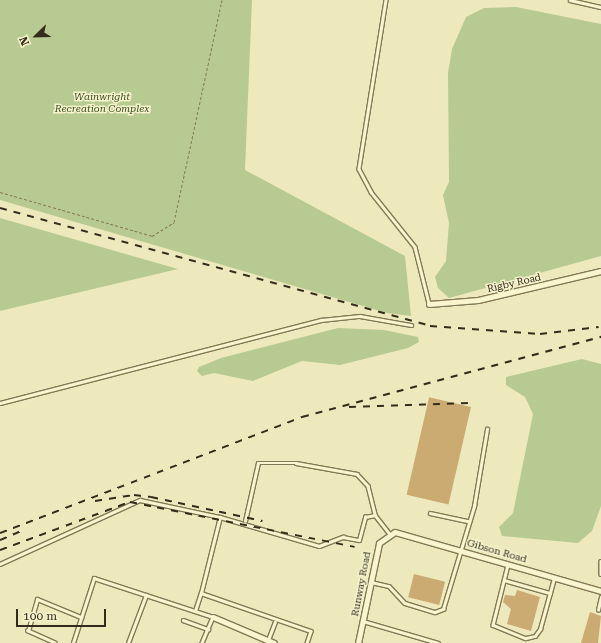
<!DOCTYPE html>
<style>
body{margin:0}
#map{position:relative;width:601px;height:643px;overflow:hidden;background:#ede9bd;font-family:"Roboto Serif",serif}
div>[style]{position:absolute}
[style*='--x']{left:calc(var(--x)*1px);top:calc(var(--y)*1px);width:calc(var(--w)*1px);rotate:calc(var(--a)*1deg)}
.green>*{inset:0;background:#b7ca91}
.building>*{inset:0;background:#cbab72;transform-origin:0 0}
.path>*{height:1px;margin-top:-0.5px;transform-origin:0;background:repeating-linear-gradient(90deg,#847956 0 3px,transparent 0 5px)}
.roads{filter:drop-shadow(1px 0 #847956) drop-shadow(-1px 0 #847956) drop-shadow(0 1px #847956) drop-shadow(0 -1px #847956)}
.service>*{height:2.5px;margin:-1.25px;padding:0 1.25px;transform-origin:1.25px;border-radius:1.25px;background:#f8f5cf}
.minor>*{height:5px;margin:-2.5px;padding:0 2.5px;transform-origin:2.5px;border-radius:2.5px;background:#f8f5cf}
.rail>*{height:2px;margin-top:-1px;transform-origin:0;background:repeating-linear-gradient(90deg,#342c1b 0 7px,transparent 0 14px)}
span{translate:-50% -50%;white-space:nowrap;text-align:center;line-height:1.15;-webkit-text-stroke:3px #f5f2cc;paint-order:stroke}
.park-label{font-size:10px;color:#3a5022;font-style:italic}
.street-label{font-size:10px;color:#342c1b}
.north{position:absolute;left:16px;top:16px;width:40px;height:40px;-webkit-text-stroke:3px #f5f2cc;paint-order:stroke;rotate:247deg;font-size:11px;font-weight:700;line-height:16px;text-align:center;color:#342c1b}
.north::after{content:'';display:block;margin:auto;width:14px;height:18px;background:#342c1b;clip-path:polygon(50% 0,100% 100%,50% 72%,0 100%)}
.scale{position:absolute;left:16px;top:609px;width:90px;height:18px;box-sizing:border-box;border:2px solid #342c1b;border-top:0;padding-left:5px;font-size:12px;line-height:14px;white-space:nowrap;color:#342c1b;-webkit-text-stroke:3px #f5f2cc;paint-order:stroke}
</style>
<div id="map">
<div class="green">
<i style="clip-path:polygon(0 0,252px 0,245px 170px,405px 256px,411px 316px,387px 313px,0 200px)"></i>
<i style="clip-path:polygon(516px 7px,601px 24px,601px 256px,449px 298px,438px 288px,435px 277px,446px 261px,449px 223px,443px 195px,449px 182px,448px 73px,452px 49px,466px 17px,484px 8px)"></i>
<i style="clip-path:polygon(0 218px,178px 269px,0 311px)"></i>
<i style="clip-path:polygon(338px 328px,384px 330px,418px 337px,419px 342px,408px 348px,340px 365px,302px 361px,253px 381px,214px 373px,202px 376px,197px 371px,199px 367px,221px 358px)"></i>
<i style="clip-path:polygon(582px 359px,601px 364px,601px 506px,592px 531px,578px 543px,502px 536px,499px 527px,513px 513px,533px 414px,525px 397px,506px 385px,506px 377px)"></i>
</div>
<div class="building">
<i style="left:471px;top:407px;width:100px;height:43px;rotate:103deg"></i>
<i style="left:414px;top:574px;width:32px;height:24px;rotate:14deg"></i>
<i style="clip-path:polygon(517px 590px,540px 597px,531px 631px,507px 624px,511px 609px,503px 602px,505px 595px,515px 596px)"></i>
<i style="clip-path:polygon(590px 612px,601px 616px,598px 643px,581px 643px)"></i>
</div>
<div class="path">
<i style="--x:0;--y:192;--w:158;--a:16.1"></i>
<i style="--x:152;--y:236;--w:26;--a:-32"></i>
<i style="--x:174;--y:222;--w:227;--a:-77.8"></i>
</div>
<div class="roads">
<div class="service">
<i style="--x:386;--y:0;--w:171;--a:99.1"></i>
<i style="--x:359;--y:169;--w:26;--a:62"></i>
<i style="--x:371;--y:192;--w:70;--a:51.3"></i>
<i style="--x:415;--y:247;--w:58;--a:76"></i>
<i style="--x:570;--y:0;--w:32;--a:13"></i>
<i style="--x:0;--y:403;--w:332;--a:-14.5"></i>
<i style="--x:321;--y:320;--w:39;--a:-6"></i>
<i style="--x:360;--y:316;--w:52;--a:10"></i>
<i style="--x:430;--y:513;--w:40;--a:12"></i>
<i style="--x:245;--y:521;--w:59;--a:-77.4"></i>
<i style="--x:258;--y:463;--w:38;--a:0"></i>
<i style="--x:296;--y:463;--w:62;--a:10.2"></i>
<i style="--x:357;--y:474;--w:16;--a:47"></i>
<i style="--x:368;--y:486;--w:30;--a:76"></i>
<i style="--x:375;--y:515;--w:23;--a:52"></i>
<i style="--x:601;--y:561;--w:13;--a:90"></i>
<i style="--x:0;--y:564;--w:154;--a:-24.6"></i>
<i style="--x:140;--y:500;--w:82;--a:12"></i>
<i style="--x:508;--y:565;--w:62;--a:104"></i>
<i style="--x:493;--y:625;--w:35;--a:22"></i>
<i style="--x:526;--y:638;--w:9;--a:-13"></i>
<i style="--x:535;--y:636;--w:9;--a:-54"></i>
<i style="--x:540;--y:629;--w:53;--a:-74.6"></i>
<i style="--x:504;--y:580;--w:48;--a:15.8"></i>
<i style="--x:371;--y:582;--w:18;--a:13"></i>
<i style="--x:389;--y:586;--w:23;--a:47"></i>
<i style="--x:405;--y:603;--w:31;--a:17"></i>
<i style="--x:435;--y:612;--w:9;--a:-21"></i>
<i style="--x:443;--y:609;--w:108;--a:-73.2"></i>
<i style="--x:474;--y:506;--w:78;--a:-80.4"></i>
<i style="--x:201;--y:593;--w:78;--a:-76"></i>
<i style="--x:220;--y:517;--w:103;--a:16.3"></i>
<i style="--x:319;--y:546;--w:26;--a:-21"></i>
<i style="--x:343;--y:537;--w:16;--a:11"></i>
<i style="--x:359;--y:540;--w:24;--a:-75"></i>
<i style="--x:365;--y:517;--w:10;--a:-11"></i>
<i style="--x:598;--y:610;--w:13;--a:-77"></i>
<i style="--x:195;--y:611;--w:19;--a:-72"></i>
<i style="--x:201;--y:593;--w:116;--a:19.1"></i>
<i style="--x:311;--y:631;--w:13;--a:108"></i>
<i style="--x:183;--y:620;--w:27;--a:20"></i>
<i style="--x:363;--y:621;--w:78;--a:16.3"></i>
<i style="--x:268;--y:640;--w:19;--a:-69"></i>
<i style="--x:55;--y:643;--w:30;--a:-156"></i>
<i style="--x:28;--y:631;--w:33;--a:-74"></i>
<i style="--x:37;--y:599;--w:48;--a:22.2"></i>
<i style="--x:73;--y:643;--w:68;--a:-72.1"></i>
<i style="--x:94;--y:578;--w:125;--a:18.1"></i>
<i style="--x:213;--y:617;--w:28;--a:113"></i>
<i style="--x:128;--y:643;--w:51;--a:-69.4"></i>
</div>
<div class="minor">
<i style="--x:429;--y:304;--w:49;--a:-4.7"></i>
<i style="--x:478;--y:300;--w:126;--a:-13.3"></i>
<i style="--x:213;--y:617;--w:66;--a:23.1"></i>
<i style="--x:358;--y:643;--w:102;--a:-78.1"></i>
<i style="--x:379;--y:543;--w:19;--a:-35"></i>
<i style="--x:395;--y:532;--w:214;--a:16"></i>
</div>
</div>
<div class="rail">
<i style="--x:0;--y:208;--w:446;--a:15.3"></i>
<i style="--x:430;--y:326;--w:110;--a:4.2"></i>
<i style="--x:540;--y:334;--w:59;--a:-6.8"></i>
<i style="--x:349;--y:407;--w:120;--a:-1.9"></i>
<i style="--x:95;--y:501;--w:39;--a:-9"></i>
<i style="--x:134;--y:495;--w:17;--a:7"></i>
<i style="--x:151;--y:497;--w:114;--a:12.2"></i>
<i style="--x:0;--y:533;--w:324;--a:-21"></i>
<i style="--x:302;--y:417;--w:310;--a:-15"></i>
<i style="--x:0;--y:540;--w:23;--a:-23"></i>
<i style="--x:0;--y:550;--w:139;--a:-20.3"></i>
<i style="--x:130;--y:502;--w:229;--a:11.3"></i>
</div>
<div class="park-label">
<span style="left:102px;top:102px">Wainwright<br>Recreation Complex</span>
</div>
<div class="street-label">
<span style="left:514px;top:283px;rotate:-13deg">Rigby Road</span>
<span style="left:497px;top:551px;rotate:16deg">Gibson Road</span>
<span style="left:361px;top:584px;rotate:-79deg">Runway Road</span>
</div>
<div class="north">N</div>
<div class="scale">100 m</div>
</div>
